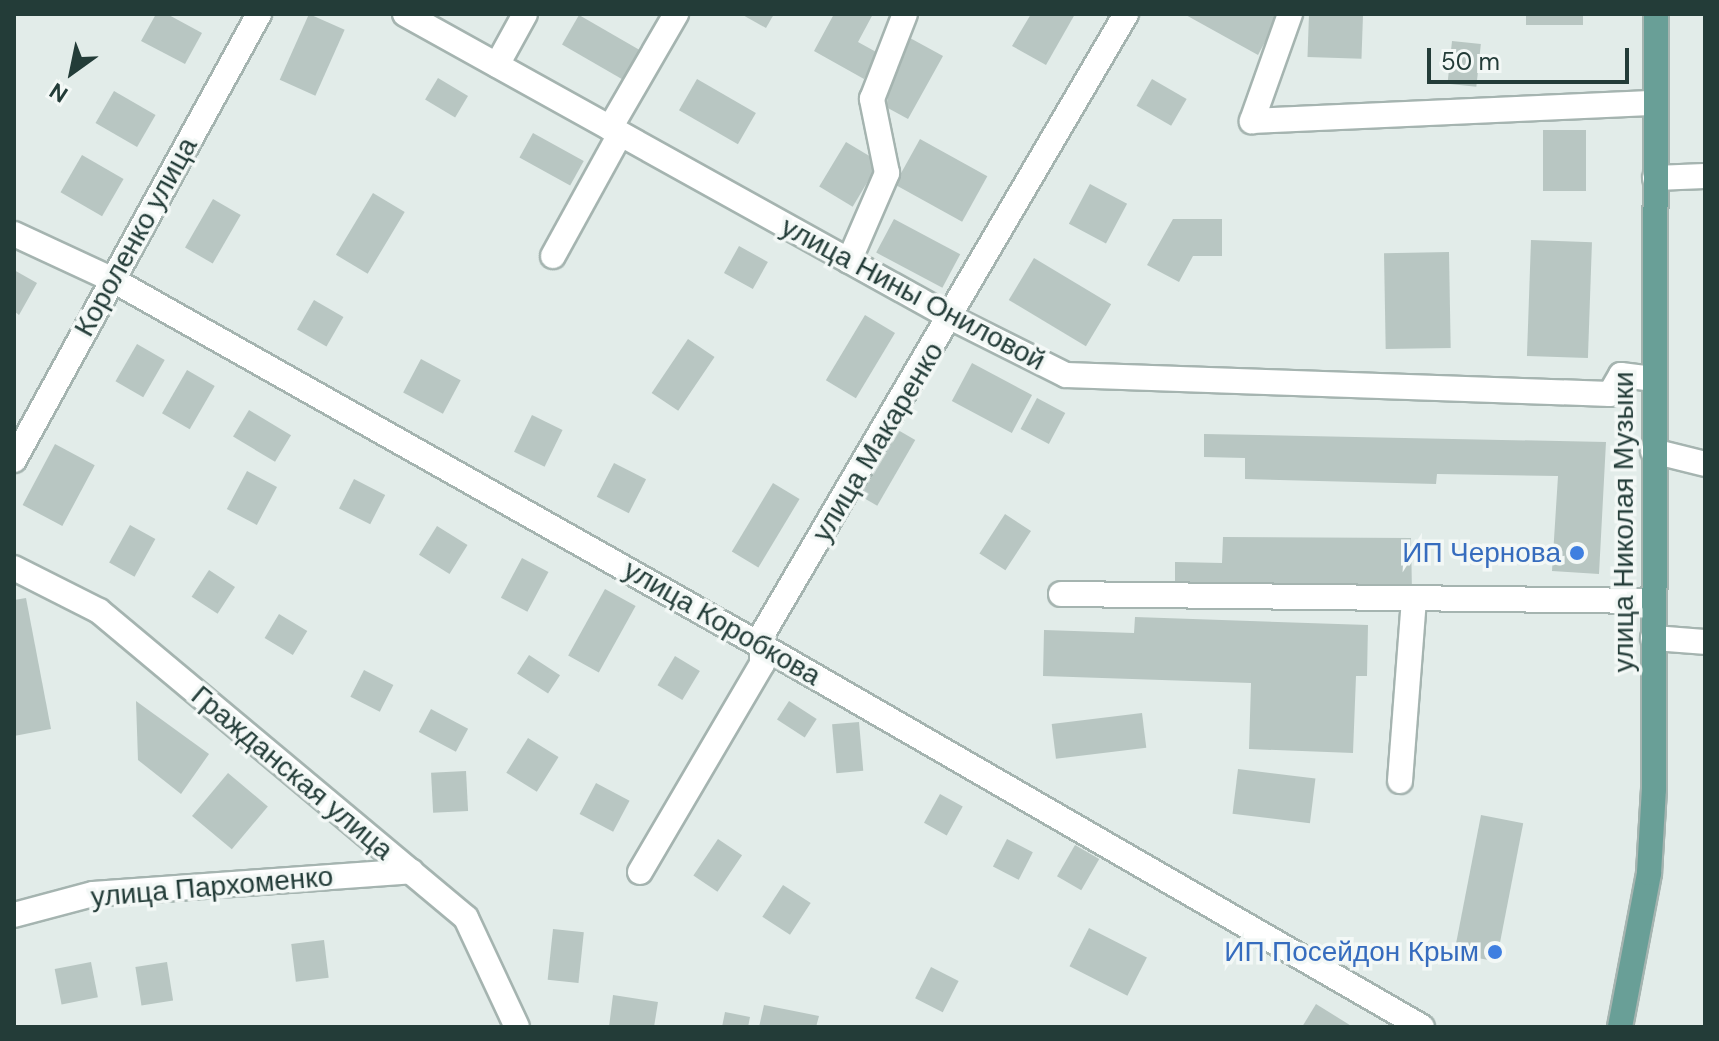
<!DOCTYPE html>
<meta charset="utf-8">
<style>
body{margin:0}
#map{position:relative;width:1719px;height:1041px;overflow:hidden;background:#e2ece9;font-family:"DM Sans",sans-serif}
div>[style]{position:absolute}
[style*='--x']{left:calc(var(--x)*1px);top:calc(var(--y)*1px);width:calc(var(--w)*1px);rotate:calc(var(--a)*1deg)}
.building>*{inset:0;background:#b8c6c2;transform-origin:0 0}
.roads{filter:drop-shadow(2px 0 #a5b4b0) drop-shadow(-2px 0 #a5b4b0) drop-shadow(0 2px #a5b4b0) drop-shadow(0 -2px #a5b4b0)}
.minor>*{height:24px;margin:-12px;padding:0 12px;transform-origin:12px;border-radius:12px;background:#fff}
.major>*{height:24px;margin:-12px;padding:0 12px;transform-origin:12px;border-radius:12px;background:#699f97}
.dots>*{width:22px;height:22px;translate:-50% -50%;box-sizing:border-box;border:4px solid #f3f8f6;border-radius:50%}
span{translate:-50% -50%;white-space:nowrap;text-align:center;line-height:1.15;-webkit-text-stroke:7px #f3f8f6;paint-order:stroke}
.street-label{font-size:28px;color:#233c38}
.shop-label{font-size:28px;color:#366cbe}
.right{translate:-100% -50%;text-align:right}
.frame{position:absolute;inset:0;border:16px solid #233c38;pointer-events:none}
.north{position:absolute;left:32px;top:32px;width:80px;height:80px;-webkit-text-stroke:6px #f3f8f6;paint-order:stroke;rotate:213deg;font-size:22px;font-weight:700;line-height:32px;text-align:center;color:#233c38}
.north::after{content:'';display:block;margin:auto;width:28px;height:36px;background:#233c38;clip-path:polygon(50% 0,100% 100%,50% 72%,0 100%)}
.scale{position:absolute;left:1427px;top:48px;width:202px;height:36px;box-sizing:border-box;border:4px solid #233c38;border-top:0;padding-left:10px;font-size:24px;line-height:28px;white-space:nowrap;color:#233c38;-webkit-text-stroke:6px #f3f8f6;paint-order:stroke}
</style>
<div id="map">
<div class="building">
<i style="clip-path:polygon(156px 14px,167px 14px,202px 33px,185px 64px,141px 41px)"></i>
<i style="left:309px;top:14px;width:39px;height:72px;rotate:24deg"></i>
<i style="clip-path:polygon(741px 14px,774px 14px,766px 28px)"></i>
<i style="clip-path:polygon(834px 14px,873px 14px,858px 42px,878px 53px,864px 79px,814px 51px)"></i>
<i style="clip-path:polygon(1031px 14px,1075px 14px,1046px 65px,1012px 46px)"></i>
<i style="clip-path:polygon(1184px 14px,1275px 14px,1279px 16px,1258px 55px)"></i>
<i style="left:1309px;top:14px;width:54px;height:43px;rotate:2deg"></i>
<i style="left:1526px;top:14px;width:57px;height:11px"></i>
<i style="left:579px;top:15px;width:74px;height:34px;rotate:30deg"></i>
<i style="clip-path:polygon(910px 38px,943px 56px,908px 119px,886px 107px,894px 67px)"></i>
<i style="left:1452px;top:41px;width:29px;height:43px;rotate:6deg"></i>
<i style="left:438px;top:78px;width:35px;height:25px;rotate:31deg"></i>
<i style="left:697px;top:79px;width:68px;height:36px;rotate:30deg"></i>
<i style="left:1152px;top:79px;width:40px;height:31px;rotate:30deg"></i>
<i style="left:114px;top:91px;width:48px;height:37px;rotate:30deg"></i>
<i style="left:1543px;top:130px;width:43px;height:61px"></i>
<i style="left:533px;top:133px;width:58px;height:28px;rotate:29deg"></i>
<i style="left:920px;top:139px;width:77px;height:52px;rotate:29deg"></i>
<i style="left:846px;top:142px;width:39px;height:52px;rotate:31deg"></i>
<i style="left:82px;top:155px;width:48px;height:43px;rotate:30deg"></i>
<i style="left:1090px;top:184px;width:42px;height:45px;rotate:28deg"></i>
<i style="left:373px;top:193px;width:37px;height:72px;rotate:31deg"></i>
<i style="left:213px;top:199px;width:32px;height:56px;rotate:30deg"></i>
<i style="left:894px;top:219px;width:75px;height:38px;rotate:28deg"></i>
<i style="clip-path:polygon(1173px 219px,1222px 219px,1222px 256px,1193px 256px,1179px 282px,1147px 265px)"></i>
<i style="left:1531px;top:240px;width:61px;height:116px;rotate:2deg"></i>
<i style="left:739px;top:246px;width:33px;height:31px;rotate:29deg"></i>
<i style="left:1449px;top:252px;width:96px;height:65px;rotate:89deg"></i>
<i style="left:1034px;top:258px;width:90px;height:49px;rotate:31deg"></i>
<i style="clip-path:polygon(14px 270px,37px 283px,19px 315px,14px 311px)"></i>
<i style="left:314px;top:300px;width:34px;height:34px;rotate:30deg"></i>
<i style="left:865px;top:315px;width:35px;height:76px;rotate:31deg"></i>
<i style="left:688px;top:339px;width:32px;height:65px;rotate:34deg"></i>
<i style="left:137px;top:344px;width:32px;height:43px;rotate:30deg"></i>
<i style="left:421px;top:359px;width:45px;height:38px;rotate:28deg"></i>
<i style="left:972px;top:363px;width:68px;height:43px;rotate:28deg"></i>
<i style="left:187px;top:370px;width:32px;height:50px;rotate:30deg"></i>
<i style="left:1037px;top:398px;width:32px;height:35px;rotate:28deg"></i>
<i style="left:249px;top:410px;width:49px;height:31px;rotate:31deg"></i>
<i style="left:532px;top:415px;width:34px;height:41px;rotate:26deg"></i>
<i style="left:891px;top:426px;width:28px;height:76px;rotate:30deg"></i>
<i style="clip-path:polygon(1204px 434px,1606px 442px,1599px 574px,1552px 571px,1558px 476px,1437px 474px,1436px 484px,1245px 479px,1245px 458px,1204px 457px)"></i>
<i style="left:55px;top:444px;width:45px;height:69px;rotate:28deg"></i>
<i style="left:614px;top:463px;width:36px;height:38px;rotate:27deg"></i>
<i style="left:247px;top:471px;width:34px;height:43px;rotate:28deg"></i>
<i style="left:354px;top:479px;width:35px;height:33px;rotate:27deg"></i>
<i style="left:773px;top:483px;width:31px;height:80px;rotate:31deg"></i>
<i style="left:1005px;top:514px;width:31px;height:47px;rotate:33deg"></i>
<i style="left:130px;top:525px;width:29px;height:43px;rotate:29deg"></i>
<i style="left:437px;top:526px;width:36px;height:34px;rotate:32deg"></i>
<i style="clip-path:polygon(1223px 537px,1411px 538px,1412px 593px,1175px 591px,1175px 562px,1222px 563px)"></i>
<i style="left:522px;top:558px;width:30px;height:45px;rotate:28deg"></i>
<i style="left:209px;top:570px;width:31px;height:32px;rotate:33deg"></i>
<i style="left:605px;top:589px;width:35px;height:76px;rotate:29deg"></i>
<i style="clip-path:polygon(26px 598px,51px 729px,14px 736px,14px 600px)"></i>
<i style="left:279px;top:614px;width:33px;height:28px;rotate:31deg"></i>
<i style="clip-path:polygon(1135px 617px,1368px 625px,1367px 676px,1356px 676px,1353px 753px,1249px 749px,1251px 683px,1043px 676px,1044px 630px,1134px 633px)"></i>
<i style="left:529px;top:655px;width:37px;height:22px;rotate:33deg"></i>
<i style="left:675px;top:656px;width:29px;height:34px;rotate:31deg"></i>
<i style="left:364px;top:670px;width:33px;height:30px;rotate:27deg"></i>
<i style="clip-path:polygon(136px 701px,209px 754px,181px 794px,138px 760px)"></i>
<i style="left:789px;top:701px;width:33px;height:22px;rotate:33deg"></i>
<i style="left:431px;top:709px;width:42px;height:26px;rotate:28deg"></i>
<i style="left:1142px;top:713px;width:35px;height:91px;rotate:83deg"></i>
<i style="left:859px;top:722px;width:49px;height:27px;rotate:85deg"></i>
<i style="left:528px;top:738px;width:36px;height:41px;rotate:32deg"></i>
<i style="left:1238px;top:769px;width:78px;height:45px;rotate:7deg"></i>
<i style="left:466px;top:771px;width:40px;height:35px;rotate:87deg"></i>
<i style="left:228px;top:773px;width:52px;height:56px;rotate:40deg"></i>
<i style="left:596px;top:783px;width:38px;height:35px;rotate:28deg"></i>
<i style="left:940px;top:794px;width:26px;height:33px;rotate:29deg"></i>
<i style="left:1481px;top:815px;width:43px;height:141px;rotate:11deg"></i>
<i style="left:718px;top:839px;width:29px;height:44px;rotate:34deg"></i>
<i style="left:1007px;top:839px;width:29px;height:31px;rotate:27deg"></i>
<i style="left:1075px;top:845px;width:28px;height:36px;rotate:30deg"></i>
<i style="left:783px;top:885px;width:33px;height:38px;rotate:33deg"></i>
<i style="left:1089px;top:928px;width:65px;height:43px;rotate:27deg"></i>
<i style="left:553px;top:929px;width:31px;height:51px;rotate:6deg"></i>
<i style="left:324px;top:940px;width:38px;height:33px;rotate:83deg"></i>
<i style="left:91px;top:962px;width:36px;height:37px;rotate:79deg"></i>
<i style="left:167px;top:962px;width:39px;height:32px;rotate:81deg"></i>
<i style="left:931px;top:967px;width:31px;height:35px;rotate:27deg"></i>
<i style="clip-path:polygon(613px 995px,658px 1002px,654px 1027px,609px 1027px)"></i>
<i style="clip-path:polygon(1316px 1004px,1353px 1027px,1302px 1027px)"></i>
<i style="clip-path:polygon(764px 1005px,819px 1016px,816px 1027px,759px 1027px)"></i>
<i style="clip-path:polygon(725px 1012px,750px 1017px,748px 1027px,722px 1027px)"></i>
</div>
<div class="roads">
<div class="minor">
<i style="--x:405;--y:14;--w:626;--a:29.06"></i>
<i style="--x:952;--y:318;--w:127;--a:26.6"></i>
<i style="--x:1066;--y:375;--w:544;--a:2"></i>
<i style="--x:1610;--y:394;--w:22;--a:-60"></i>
<i style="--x:1621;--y:375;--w:32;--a:7"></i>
<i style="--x:1290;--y:14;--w:114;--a:109.6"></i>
<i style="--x:1252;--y:121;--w:403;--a:-2.6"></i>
<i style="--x:497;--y:65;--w:58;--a:-61.2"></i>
<i style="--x:610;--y:128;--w:132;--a:-59.9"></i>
<i style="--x:1655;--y:178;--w:50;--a:-2.3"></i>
<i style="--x:14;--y:234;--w:109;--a:24.9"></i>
<i style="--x:113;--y:280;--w:745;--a:29.42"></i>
<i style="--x:762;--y:646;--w:762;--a:30"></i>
<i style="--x:553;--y:256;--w:139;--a:-61.2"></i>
<i style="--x:849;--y:261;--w:96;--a:-66.6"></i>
<i style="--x:887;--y:173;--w:76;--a:-101.5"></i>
<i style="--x:872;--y:99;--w:91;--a:-68.8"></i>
<i style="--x:1653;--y:451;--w:54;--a:14"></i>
<i style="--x:14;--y:460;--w:509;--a:-61.22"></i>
<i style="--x:14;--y:568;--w:95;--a:26.8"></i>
<i style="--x:99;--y:611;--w:478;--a:39.9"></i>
<i style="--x:466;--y:918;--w:120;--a:64.9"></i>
<i style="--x:1061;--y:594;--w:593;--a:0.68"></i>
<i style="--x:1653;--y:638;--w:52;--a:4.4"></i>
<i style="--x:1400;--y:781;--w:183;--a:-85.6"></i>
<i style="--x:640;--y:872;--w:241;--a:-59.6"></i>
<i style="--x:762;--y:664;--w:29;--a:-90"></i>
<i style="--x:762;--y:635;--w:720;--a:-59.62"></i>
<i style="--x:14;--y:915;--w:82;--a:-14.9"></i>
<i style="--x:93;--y:894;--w:319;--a:-4.1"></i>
</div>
<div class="major">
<i style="--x:1620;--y:1027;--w:157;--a:-79.3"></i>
<i style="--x:1649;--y:873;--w:84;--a:-86.6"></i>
<i style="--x:1654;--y:789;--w:775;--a:-89.85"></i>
</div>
</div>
<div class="dots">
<i style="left:1577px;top:553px;background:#3f7fe0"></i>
<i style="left:1495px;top:952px;background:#3f7fe0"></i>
</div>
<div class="street-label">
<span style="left:136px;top:237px;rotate:-61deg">Короленко улица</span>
<span style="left:913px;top:294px;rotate:28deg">улица Нины Ониловой</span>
<span style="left:878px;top:442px;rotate:-59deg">улица Макаренко</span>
<span style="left:1624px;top:522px;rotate:-90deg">улица Николая Музыки</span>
<span style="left:722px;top:623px;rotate:30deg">улица Коробкова</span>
<span style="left:292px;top:773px;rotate:40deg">Гражданская улица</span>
<span style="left:212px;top:887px;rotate:-5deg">улица Пархоменко</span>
</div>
<div class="shop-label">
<span class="right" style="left:1561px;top:553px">ИП Чернова</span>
<span class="right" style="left:1479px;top:952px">ИП Посейдон Крым</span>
</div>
<div class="frame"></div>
<div class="north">N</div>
<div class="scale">50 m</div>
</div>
